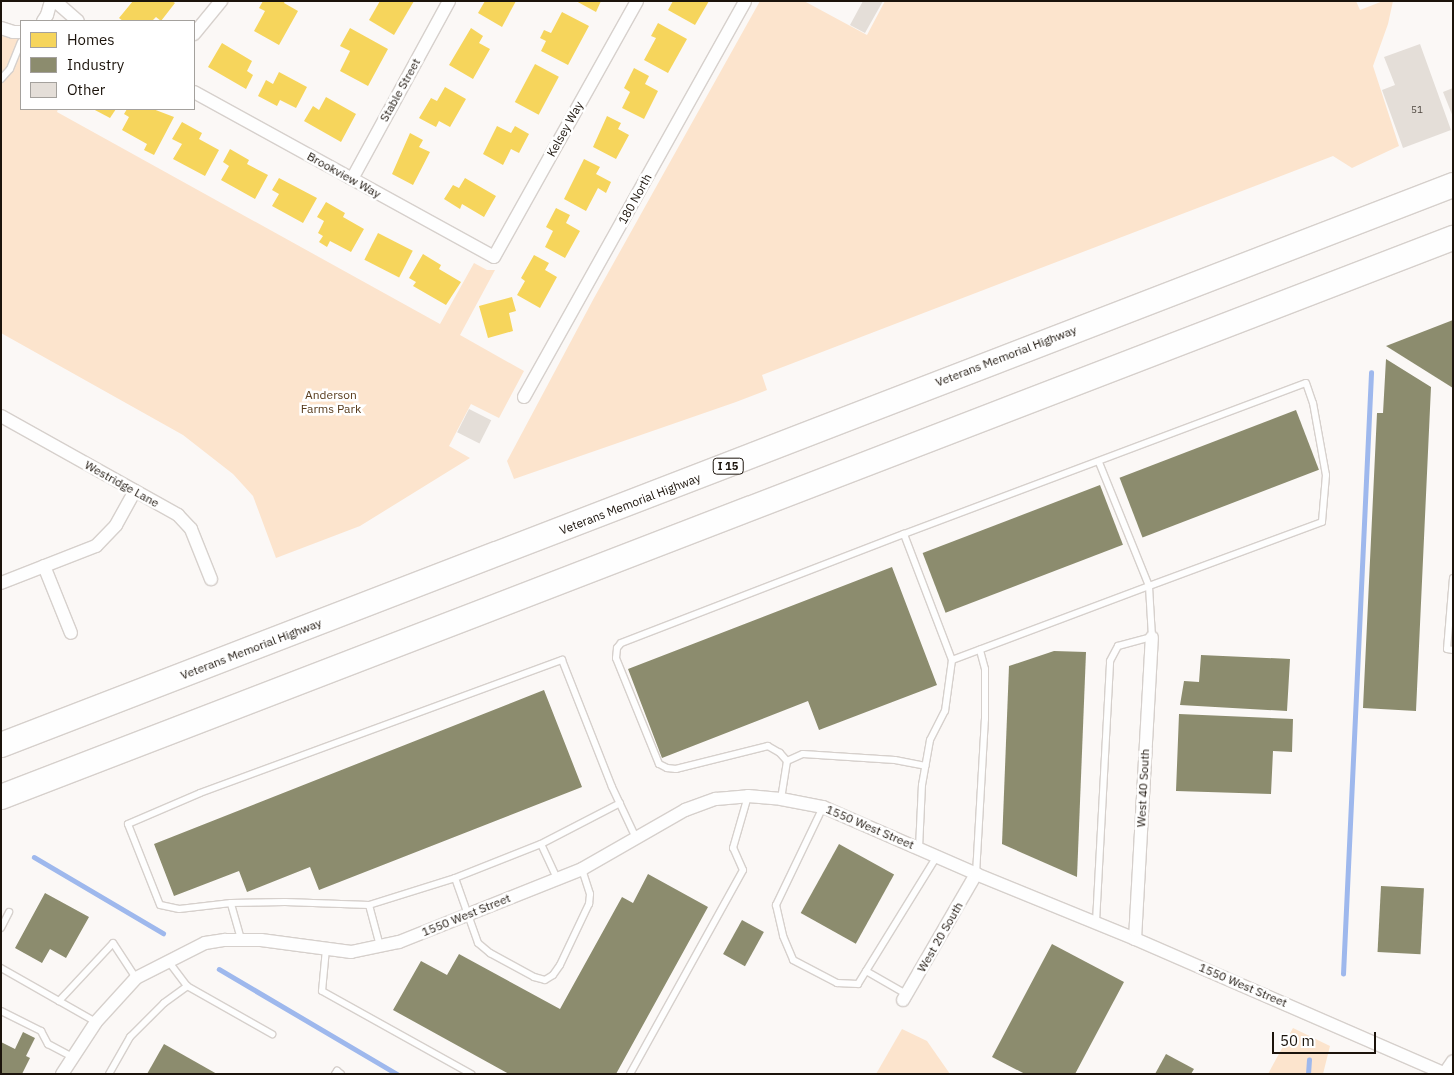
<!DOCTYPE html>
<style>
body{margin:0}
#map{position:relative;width:1454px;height:1075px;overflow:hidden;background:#fbf8f6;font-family:"IBM Plex Sans",sans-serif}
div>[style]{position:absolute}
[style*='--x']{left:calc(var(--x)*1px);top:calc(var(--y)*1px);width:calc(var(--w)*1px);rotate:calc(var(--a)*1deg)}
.green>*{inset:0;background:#fce4cd}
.homes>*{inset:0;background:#f6d55c;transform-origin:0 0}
.industry>*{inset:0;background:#8c8c6e;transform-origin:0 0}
.stream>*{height:4.5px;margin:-2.25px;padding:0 2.25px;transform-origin:2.25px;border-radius:2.25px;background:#9eb8ed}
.building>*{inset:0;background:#e4ded8;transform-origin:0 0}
.roads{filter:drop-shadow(1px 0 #d6d0cc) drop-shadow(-1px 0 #d6d0cc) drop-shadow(0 1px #d6d0cc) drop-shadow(0 -1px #d6d0cc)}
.lane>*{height:6px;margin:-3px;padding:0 3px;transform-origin:3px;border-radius:3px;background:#fefefe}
.street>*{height:12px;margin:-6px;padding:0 6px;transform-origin:6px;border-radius:6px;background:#fefefe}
.highway>*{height:24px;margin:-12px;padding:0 12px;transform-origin:12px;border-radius:12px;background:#fefefe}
span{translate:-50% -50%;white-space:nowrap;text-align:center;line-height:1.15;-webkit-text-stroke:5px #fff;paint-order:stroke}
.number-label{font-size:10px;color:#4f4840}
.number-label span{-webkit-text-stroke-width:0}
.shield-label span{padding:1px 4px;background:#fff;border:1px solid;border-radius:4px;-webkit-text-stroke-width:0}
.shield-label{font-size:11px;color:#1b130b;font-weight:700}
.street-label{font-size:12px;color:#1b130b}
.park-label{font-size:12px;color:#563a1b}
.frame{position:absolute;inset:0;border:2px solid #1b130b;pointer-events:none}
.legend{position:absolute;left:20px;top:20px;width:175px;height:90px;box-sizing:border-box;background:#fff;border:1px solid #a4a19d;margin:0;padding:6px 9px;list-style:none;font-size:15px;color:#1b130b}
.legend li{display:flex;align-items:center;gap:10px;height:25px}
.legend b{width:25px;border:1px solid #a4a19d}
.scale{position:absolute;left:1272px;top:1032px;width:104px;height:22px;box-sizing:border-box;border:2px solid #1b130b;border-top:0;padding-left:6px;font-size:15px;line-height:18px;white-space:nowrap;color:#1b130b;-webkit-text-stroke:4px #fff;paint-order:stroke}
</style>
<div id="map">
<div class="green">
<i style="clip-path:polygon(760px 1px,804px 1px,867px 35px,885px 1px,1356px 1px,1360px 10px,1383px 1px,1393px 1px,1388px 24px,1373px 66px,1399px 146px,1352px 168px,1333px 156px,762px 375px,767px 390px,736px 402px,514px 479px,507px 461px,594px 298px)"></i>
<i style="clip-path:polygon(1px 36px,21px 39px,21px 109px,58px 109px,57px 112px,440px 324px,474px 263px,487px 270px,495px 270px,460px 335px,524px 371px,499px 418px,471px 404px,449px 446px,470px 458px,360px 526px,276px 558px,253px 496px,233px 474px,183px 435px,1px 333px)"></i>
<i style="clip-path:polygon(1293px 1028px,1330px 1046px,1323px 1074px,1268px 1074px)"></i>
<i style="clip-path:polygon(902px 1029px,927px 1041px,950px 1074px,876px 1074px)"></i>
</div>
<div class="homes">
<i style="clip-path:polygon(133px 1px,172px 1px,175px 3px,161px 21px,156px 17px,152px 21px,123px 21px,119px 18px)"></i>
<i style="clip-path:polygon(263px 1px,285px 1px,284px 3px,298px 11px,279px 45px,254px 31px,265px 11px,259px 8px)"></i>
<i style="clip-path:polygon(380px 1px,414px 1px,394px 35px,369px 20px)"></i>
<i style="clip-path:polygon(485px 1px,516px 1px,502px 27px,478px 13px)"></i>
<i style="clip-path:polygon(576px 1px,601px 1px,596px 12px)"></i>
<i style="clip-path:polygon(673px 1px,709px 1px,695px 25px,668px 10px)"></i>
<i style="clip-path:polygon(562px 12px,589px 26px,568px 65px,541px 51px,546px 41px,540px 38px,544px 30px,551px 33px)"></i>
<i style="clip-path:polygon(658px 23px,687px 39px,668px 73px,644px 60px,656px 38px,651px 36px)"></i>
<i style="clip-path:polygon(350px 28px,388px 49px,368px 86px,340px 71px,350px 51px,340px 46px)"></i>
<i style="clip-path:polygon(471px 28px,483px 36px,479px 43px,490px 49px,473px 79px,449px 65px)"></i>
<i style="clip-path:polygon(222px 43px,252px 61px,247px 71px,253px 75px,246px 89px,208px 67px)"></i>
<i style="left:535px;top:64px;width:27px;height:43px;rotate:28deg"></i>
<i style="clip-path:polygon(634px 68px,649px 76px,645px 84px,658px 91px,644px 119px,622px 108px,630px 92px,624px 88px)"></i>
<i style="clip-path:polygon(279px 72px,307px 87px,296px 108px,280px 100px,277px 106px,258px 96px,266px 80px,273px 84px)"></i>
<i style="clip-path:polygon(445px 87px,466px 99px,450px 127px,439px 121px,436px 127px,419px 118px,431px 98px,437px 101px)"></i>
<i style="clip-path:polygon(326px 97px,356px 114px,341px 142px,304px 121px,313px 106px,319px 110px)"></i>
<i style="clip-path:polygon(93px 109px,116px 109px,110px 118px)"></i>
<i style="clip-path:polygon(127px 109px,153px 109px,174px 117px,154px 155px,144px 150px,147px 144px,122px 130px,129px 117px,124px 114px)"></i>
<i style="clip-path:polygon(607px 116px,621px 123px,618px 129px,629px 135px,616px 159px,593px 147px)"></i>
<i style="clip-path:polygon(182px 122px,202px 133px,199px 139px,219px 150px,205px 176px,173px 159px,182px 144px,172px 139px)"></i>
<i style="clip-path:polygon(497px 126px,511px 133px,515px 126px,529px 134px,519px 153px,511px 149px,503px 165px,483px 154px)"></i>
<i style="clip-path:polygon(410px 133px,423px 140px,419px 147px,430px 152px,413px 185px,392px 174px)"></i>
<i style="clip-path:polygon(230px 149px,249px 160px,247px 164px,268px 175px,255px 199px,221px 180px,229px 166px,223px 162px)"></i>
<i style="clip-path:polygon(584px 159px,600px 167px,596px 174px,611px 182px,606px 193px,598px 188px,586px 211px,564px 199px)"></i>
<i style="clip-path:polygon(279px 178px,317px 198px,303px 223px,272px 206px,279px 194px,272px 190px)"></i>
<i style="clip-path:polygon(465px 178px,496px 196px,484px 217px,462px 204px,460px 209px,444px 199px,453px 185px,459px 188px)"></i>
<i style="clip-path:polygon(326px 202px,345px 213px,343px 217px,364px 229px,351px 252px,330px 241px,327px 247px,319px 242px,323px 236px,318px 233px,324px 221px,317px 217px)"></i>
<i style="clip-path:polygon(556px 208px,570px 215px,566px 223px,580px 231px,565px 258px,545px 247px,553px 231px,546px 227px)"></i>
<i style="left:378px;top:233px;width:39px;height:30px;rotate:27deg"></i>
<i style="clip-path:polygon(423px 254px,441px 265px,439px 269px,461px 282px,446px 305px,413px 286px,416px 282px,409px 278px)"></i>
<i style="clip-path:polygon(534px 255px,549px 263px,545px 270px,557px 277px,540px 308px,517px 295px,525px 281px,521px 278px)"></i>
<i style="clip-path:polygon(512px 297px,516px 311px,509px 313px,513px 331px,488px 338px,479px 306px)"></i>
</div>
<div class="industry">
<i style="clip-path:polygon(1453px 320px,1453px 388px,1386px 346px)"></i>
<i style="clip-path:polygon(1386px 359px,1431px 387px,1416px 711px,1363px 708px,1377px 413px,1383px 413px)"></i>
<i style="left:1296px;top:410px;width:64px;height:189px;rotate:69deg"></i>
<i style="left:1100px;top:485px;width:64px;height:190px;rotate:69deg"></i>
<i style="clip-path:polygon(892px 567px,937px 685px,819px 730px,808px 701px,662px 758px,628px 669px)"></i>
<i style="clip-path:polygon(1054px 651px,1086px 652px,1077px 877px,1002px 844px,1009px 666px)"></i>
<i style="clip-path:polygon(1201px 655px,1290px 659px,1287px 711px,1180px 705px,1184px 681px,1199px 682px)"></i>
<i style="clip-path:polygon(544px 690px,582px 787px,319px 890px,310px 867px,247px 892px,239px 871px,174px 896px,154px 844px)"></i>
<i style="clip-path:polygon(1179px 714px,1293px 719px,1292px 752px,1273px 751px,1271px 794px,1176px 791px)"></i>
<i style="left:839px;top:844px;width:63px;height:79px;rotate:29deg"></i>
<i style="clip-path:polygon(648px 874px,708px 907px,616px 1074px,509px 1074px,393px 1010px,421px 961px,447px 975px,459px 954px,560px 1009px,622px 897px,633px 903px)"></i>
<i style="left:1381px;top:886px;width:43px;height:66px;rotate:3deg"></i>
<i style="clip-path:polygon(45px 893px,89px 917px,66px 958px,50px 949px,42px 963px,15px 948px)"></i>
<i style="left:742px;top:920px;width:25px;height:39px;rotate:29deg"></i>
<i style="clip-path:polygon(1052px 944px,1124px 982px,1075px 1074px,1025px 1074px,992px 1057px)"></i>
<i style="clip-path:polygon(23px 1032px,35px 1038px,26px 1056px,30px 1058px,22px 1074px,1px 1074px,1px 1042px,15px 1049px)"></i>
<i style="clip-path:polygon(164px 1044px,217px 1074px,147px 1074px)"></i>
<i style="clip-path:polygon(1166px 1054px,1194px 1069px,1191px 1074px,1155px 1074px)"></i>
</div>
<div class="stream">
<i style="--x:34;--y:857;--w:150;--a:30.5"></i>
<i style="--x:219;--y:969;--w:207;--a:30.5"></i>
<i style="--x:1343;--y:974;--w:602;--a:-87.33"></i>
<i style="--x:1308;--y:1074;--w:14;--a:-86"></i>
</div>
<div class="building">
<i style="clip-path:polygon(863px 1px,883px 1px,865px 33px,850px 25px)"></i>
<i style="clip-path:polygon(1420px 44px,1451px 130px,1403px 148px,1382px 90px,1395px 85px,1384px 57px)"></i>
<i style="clip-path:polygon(1453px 88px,1453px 117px,1443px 92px)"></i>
<i style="left:469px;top:409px;width:25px;height:26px;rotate:27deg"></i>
</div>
<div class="roads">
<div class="lane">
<i style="--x:1;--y:79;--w:13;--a:-48"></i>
<i style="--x:10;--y:69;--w:29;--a:-68"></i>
<i style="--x:1453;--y:578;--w:71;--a:94.8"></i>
<i style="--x:1447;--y:649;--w:6;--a:9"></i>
<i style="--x:787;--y:761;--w:11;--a:-131"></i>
<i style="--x:780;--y:753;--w:14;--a:-150"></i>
<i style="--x:768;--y:746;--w:95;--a:166"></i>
<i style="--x:676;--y:769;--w:9;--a:-174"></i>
<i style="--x:667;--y:768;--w:9;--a:-153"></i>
<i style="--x:659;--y:764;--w:114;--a:-112.1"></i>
<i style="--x:616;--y:658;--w:10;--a:-84"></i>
<i style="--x:617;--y:648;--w:6;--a:-51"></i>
<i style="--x:621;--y:643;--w:303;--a:-21.1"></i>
<i style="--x:781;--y:799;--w:38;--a:-81"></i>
<i style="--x:787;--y:761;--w:17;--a:-24"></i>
<i style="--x:803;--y:754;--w:92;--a:3.7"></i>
<i style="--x:895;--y:760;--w:31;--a:11"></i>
<i style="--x:823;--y:807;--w:109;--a:115.6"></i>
<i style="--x:776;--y:905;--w:32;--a:77"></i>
<i style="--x:783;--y:936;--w:26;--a:67"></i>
<i style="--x:793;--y:960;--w:50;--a:27.6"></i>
<i style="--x:837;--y:983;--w:21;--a:3"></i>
<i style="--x:858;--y:984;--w:150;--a:-58.3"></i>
<i style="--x:541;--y:844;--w:89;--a:-27.4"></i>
<i style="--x:919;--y:848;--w:63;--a:-87.3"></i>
<i style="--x:922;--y:785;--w:46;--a:-79.9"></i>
<i style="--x:930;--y:740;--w:33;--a:-63"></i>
<i style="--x:945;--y:711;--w:51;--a:-82.2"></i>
<i style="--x:976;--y:874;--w:155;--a:-86.7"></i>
<i style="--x:985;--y:719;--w:50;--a:-90"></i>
<i style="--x:985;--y:669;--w:20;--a:-105"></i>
<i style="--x:455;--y:878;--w:92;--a:-21.6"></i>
<i style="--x:541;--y:844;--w:38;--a:65"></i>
<i style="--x:231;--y:903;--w:54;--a:-1.1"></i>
<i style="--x:285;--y:902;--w:84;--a:2"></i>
<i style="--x:369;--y:905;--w:42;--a:75"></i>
<i style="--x:369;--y:905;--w:90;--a:-17.4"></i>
<i style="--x:455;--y:878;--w:69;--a:70.5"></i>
<i style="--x:478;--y:943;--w:16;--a:40"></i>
<i style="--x:490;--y:953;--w:50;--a:28.6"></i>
<i style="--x:534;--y:977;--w:11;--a:15"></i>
<i style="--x:545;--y:980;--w:9;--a:-32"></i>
<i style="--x:553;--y:975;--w:12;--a:-55"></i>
<i style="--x:560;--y:965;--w:68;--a:-64.6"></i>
<i style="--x:589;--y:904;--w:10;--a:-84"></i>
<i style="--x:590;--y:894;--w:26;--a:-108"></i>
<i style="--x:1096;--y:922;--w:261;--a:-86.9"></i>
<i style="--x:1110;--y:661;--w:17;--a:-62"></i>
<i style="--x:1118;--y:646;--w:35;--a:-15"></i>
<i style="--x:1152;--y:637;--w:51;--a:-93.4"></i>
<i style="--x:1149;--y:586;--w:210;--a:159.4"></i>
<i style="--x:952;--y:660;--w:135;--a:-110.9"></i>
<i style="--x:904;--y:534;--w:429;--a:-20.6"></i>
<i style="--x:1306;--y:383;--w:21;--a:71"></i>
<i style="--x:1313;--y:403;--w:73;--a:79.8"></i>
<i style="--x:1326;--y:475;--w:47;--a:94.9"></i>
<i style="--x:1322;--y:522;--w:184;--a:159.7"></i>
<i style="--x:1149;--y:586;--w:134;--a:-112"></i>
<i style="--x:1;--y:928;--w:18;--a:-63"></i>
<i style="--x:241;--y:939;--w:37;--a:-106"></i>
<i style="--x:231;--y:903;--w:52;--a:173.4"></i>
<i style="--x:179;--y:909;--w:19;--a:-168"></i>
<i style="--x:160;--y:905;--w:87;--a:-111.6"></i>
<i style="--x:128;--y:824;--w:78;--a:-23.3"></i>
<i style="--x:200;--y:793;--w:386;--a:-20.2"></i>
<i style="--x:562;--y:660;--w:136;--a:68.5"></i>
<i style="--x:612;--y:787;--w:56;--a:64.8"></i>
<i style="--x:326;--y:949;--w:42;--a:95.4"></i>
<i style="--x:322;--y:991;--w:171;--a:29.1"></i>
<i style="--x:1;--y:968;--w:67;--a:29.6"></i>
<i style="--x:59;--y:1001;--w:79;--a:-47"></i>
<i style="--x:113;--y:943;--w:42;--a:56.7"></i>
<i style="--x:866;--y:971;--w:46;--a:29.9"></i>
<i style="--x:187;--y:986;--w:98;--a:29.5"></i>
<i style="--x:59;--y:1001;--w:43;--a:29.6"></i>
<i style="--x:1;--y:1011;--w:45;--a:26.6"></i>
<i style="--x:41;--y:1031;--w:15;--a:62"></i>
<i style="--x:48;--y:1044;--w:27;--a:28"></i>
<i style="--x:109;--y:1074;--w:43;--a:-60.4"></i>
<i style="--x:130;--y:1037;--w:48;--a:-45"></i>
<i style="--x:164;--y:1003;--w:29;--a:-36"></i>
<i style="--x:187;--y:986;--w:31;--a:-127"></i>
<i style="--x:335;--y:1074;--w:4;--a:-56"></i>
<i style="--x:337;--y:1071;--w:5;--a:37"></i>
<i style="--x:630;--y:1074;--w:233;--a:-61"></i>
<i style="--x:743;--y:870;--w:24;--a:-114"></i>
<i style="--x:733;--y:848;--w:54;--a:-73.9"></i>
</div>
<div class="street">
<i style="--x:55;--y:1;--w:30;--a:41"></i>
<i style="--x:43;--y:21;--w:7;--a:-56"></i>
<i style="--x:47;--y:15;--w:15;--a:-74"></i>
<i style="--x:1;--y:28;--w:13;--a:18"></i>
<i style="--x:13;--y:32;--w:8;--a:0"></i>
<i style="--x:194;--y:34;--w:43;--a:-50.7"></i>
<i style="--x:194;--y:92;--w:342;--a:28.8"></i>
<i style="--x:494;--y:257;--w:293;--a:-60.8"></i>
<i style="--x:352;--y:179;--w:203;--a:-61.4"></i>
<i style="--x:524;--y:397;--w:453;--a:-60.8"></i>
<i style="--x:1;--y:416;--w:203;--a:29.2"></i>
<i style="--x:178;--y:515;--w:19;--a:47"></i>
<i style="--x:191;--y:529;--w:54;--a:68.2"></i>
<i style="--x:44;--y:566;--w:72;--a:68.1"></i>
<i style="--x:1;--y:583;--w:102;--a:-21.3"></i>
<i style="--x:96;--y:546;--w:29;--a:-46"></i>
<i style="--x:116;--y:525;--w:39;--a:-61"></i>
<i style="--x:1135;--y:939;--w:302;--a:-86.8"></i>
<i style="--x:903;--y:1000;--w:146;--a:-59.9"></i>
<i style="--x:1445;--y:1073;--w:14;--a:-56"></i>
<i style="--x:62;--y:1074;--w:62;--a:-56.8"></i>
<i style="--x:96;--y:1022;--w:59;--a:-47.7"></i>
<i style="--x:136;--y:978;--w:77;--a:-26.9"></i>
<i style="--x:205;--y:943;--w:20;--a:-9"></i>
<i style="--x:225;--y:940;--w:36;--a:0"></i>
<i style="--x:261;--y:940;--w:91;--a:7.6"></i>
<i style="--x:351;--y:952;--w:49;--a:-11.8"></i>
<i style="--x:399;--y:942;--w:197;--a:-21.7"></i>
<i style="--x:582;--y:869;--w:119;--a:-29.8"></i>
<i style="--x:685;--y:810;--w:33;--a:-20"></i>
<i style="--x:716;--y:799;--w:32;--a:-5"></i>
<i style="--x:748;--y:796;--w:33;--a:5"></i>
<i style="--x:781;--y:799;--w:43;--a:10.8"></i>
<i style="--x:823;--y:807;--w:167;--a:23.6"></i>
<i style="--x:976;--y:874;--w:172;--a:22.2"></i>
<i style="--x:1135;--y:939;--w:339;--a:23.5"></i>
</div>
<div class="highway">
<i style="--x:1;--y:745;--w:1556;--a:-21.09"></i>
<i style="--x:1;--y:797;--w:1556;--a:-21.06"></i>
</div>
</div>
<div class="number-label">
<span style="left:1417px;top:110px">51</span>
</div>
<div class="shield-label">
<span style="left:728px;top:466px">I 15</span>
</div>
<div class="street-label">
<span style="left:400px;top:90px;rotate:-61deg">Stable Street</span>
<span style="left:565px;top:129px;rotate:-61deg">Kelsey Way</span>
<span style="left:344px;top:175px;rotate:29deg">Brookview Way</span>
<span style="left:635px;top:199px;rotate:-61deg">180 North</span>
<span style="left:1006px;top:356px;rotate:-21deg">Veterans Memorial Highway</span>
<span style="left:122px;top:484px;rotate:29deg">Westridge Lane</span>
<span style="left:630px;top:504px;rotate:-21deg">Veterans Memorial Highway</span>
<span style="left:251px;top:649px;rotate:-21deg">Veterans Memorial Highway</span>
<span style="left:1143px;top:788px;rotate:-87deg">West 40 South</span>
<span style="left:870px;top:827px;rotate:23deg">1550 West Street</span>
<span style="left:466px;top:915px;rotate:-22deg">1550 West Street</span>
<span style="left:940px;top:937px;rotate:-60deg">West 20 South</span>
<span style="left:1243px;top:985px;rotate:23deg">1550 West Street</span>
</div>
<div class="park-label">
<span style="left:331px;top:402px">Anderson<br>Farms Park</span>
</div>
<div class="frame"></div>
<ul class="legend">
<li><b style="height:14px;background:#f6d55c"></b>Homes</li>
<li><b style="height:14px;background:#8c8c6e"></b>Industry</li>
<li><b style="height:14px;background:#e4ded8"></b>Other</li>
</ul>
<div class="scale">50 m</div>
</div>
